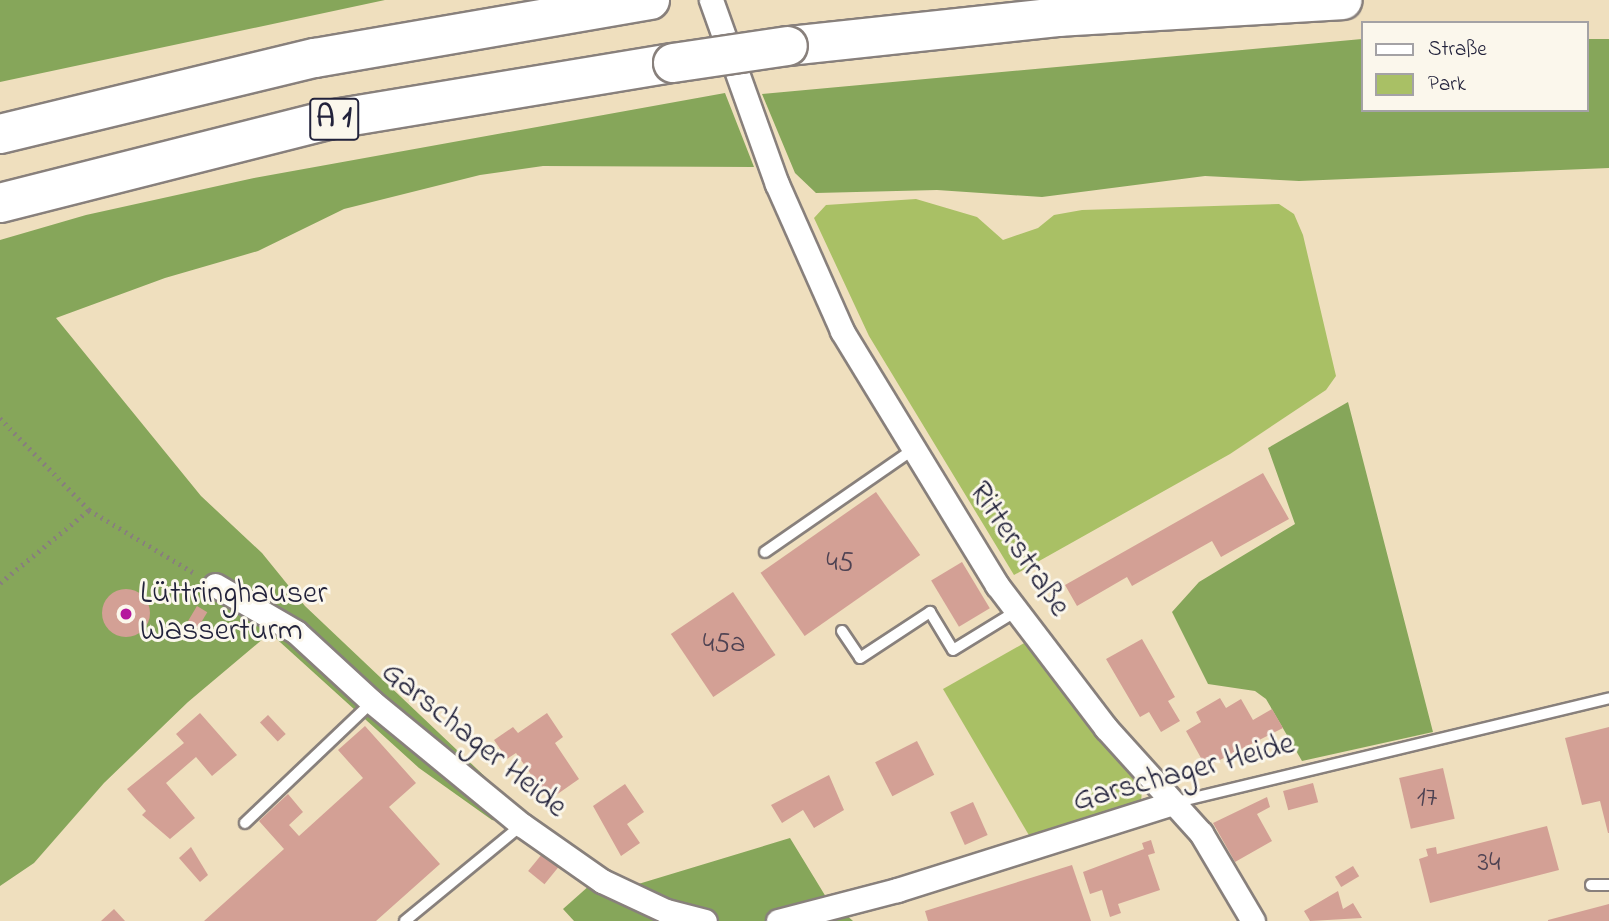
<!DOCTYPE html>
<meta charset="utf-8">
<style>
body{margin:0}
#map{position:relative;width:1609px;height:921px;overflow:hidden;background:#efdfbe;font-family:"Indie Flower",sans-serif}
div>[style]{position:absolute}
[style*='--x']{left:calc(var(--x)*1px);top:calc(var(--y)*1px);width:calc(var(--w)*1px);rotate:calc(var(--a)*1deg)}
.green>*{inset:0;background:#a9c065}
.forest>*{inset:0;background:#86a65a}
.building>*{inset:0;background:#d3a095;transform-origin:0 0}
.round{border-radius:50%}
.path>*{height:4.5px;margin-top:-2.25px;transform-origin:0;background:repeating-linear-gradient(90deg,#88807c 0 2px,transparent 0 7px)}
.roads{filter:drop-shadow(2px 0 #88807c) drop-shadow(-2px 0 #88807c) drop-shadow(0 2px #88807c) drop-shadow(0 -2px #88807c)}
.service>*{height:10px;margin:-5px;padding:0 5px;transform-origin:5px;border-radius:5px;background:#fff}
.minor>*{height:23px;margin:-11.5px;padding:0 11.5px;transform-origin:11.5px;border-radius:11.5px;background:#fff}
.motorway>*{height:38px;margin:-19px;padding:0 19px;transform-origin:19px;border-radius:19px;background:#fff}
.bridges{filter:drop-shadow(2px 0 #88807c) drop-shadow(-2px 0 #88807c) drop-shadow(0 2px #88807c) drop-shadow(0 -2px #88807c)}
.motorway-bridge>*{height:38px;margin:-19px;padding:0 19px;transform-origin:19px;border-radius:19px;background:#fff}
.dots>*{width:19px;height:19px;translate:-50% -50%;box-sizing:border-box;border:4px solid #fbf7ec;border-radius:50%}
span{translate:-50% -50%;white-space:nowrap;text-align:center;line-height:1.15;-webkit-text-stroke:6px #fbf7ec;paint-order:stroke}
.number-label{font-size:28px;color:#4e4252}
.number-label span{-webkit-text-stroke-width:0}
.shield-label span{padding:2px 5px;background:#fbf7ec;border:2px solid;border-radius:5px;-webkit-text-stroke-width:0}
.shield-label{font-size:30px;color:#22223b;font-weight:700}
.street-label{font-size:32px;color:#22223b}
.poi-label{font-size:32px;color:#22223b}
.left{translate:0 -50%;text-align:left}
.legend{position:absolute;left:1361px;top:21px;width:228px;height:91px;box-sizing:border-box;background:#fbf7ec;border:2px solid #a4a2a5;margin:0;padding:9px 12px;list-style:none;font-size:21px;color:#22223b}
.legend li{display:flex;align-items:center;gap:14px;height:35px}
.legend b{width:35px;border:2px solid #a4a2a5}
</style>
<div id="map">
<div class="green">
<i style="clip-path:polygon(916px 199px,977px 217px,1003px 240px,1038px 228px,1054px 215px,1082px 210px,1279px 204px,1294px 214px,1303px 235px,1336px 376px,1326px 390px,1230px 454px,1014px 575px,869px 336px,814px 218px,826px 205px)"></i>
<i style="clip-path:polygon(1026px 642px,1142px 790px,1141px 802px,1030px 837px,943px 689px)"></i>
</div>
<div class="forest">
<i style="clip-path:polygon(0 0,385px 0,0 82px)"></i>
<i style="clip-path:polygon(1362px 39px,1362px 110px,1586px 110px,1586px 39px,1609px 39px,1609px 168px,1299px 181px,1205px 176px,1042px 197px,937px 190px,816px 193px,795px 173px,762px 94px)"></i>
<i style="clip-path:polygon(725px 93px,754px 167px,543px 166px,480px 175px,344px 209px,258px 251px,165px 278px,56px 318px,201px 496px,262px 553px,305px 606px,496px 787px,513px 824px,492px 820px,419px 768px,270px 633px,188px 702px,104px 783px,34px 863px,0 886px,0 240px,86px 215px,254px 178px)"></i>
<i style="clip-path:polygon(1348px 402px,1433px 732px,1302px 761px,1266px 699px,1255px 691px,1208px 684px,1172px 612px,1199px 582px,1295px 524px,1268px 448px)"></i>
<i style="clip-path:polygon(790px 838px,826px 897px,853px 921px,574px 921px,563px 909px,590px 885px,635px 885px)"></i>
</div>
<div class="building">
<i style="clip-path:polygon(1263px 473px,1289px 519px,1221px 557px,1212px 541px,1132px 586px,1127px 577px,1077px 606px,1065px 585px)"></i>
<i style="left:876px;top:492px;width:77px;height:141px;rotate:55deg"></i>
<i style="left:962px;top:562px;width:54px;height:36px;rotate:59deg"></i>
<i class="round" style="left:102px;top:589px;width:48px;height:48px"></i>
<i style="left:733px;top:592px;width:76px;height:75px;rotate:56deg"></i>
<i style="left:197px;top:606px;width:12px;height:20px;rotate:31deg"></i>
<i style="clip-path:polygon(1142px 639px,1175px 697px,1168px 701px,1180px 721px,1161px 732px,1149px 712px,1140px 717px,1106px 659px)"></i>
<i style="clip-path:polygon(1220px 698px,1226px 708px,1241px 699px,1253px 720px,1272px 709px,1283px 728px,1206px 767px,1186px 731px,1201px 722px,1196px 712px)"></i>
<i style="clip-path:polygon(200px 713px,237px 755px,212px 776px,196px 757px,166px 783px,195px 818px,170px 839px,142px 815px,146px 811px,127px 789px,184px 743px,176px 734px)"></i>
<i style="clip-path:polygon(547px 713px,563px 737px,555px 743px,579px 779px,549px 800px,516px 753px,507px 759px,494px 740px,513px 727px,518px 733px)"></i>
<i style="left:268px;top:715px;width:26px;height:11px;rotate:47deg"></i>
<i style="clip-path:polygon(365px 726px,416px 783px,389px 807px,440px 864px,376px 921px,204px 921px,284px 849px,259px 821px,288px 794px,303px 812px,289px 825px,299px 836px,363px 778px,338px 750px)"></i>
<i style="clip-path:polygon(1609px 727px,1609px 833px,1608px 833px,1600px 801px,1582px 805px,1565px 738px)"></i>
<i style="left:917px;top:741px;width:38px;height:47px;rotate:63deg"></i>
<i style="left:1443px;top:768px;width:52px;height:45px;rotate:77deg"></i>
<i style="clip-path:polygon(829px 775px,844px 810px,814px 828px,803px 810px,782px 823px,771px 805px)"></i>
<i style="left:1313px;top:783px;width:20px;height:31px;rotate:75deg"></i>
<i style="clip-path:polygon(625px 784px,644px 812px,627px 824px,640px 843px,621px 856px,593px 806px)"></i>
<i style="clip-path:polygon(1267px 797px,1270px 807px,1257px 814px,1272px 841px,1235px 862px,1213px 823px)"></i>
<i style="left:973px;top:802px;width:36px;height:25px;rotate:66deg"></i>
<i style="clip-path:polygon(1547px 826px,1559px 870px,1430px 903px,1419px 859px,1428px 856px,1426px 849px,1436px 847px,1437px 854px)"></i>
<i style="clip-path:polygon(1151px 840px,1155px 853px,1148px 855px,1160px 890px,1118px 904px,1121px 913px,1110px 917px,1102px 890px,1090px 894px,1083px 872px,1144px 849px,1142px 843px)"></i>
<i style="clip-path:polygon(191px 847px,208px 875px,200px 882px,179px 858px)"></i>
<i style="left:542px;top:854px;width:21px;height:22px;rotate:39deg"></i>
<i style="clip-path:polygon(1072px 865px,1091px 921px,928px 921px,925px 911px)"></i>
<i style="left:1353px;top:866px;width:12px;height:21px;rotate:59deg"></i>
<i style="clip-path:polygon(1338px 891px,1343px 909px,1353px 903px,1362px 918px,1310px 921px,1304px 911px)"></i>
<i style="clip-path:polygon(1609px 904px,1609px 921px,1548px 921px,1548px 920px)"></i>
<i style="clip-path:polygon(114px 909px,125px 921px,101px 921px)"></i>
</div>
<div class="path">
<i style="--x:0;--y:418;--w:128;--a:45.9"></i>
<i style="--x:89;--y:510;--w:125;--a:30.9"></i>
<i style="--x:0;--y:583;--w:115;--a:-39.4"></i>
</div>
<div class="roads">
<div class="service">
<i style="--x:765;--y:552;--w:181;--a:-34.7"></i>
<i style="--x:842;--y:631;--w:32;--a:56"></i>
<i style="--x:860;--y:658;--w:84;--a:-33.3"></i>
<i style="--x:930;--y:612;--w:44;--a:58.8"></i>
<i style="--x:953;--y:650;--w:76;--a:-31.6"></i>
<i style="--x:1173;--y:803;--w:448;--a:-13.5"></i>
<i style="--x:245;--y:823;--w:175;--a:-43.6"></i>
<i style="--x:1591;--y:885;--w:18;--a:0"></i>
<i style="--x:405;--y:921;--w:151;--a:-39.4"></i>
</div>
<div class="minor">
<i style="--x:711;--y:0;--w:195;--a:70.3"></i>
<i style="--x:777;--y:184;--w:161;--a:66.1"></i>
<i style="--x:842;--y:331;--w:298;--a:58.6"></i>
<i style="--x:997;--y:585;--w:180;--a:52.7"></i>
<i style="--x:1106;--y:728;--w:142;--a:47.9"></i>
<i style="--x:1201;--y:833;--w:102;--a:59.4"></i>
<i style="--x:215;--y:585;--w:94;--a:30.1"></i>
<i style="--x:296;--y:632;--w:103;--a:42.6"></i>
<i style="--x:372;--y:702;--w:194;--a:39.4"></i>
<i style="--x:522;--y:825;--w:98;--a:35"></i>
<i style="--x:602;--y:881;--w:71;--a:25.1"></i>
<i style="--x:666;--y:911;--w:40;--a:14.4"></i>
<i style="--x:778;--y:921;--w:123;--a:-14.6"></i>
<i style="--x:897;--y:890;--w:286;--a:-17.5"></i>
</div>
<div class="motorway">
<i style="--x:788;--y:46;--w:273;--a:-6.1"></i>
<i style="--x:1059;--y:17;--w:284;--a:-3.4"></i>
<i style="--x:0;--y:134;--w:324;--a:-13.6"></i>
<i style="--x:315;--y:58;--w:340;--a:-9.8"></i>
<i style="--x:0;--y:203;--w:338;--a:-14.2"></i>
<i style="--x:328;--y:120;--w:350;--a:-9.4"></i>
</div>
</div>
<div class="bridges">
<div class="motorway-bridge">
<i style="--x:673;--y:63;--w:116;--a:-8.4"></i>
</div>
</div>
<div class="dots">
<i style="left:126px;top:614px;background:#b5179e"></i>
</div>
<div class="number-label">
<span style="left:840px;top:564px">45</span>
<span style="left:724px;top:645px">45a</span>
<span style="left:1427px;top:799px">17</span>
<span style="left:1489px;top:864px">34</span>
</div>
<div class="shield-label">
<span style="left:334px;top:119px">A 1</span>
</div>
<div class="street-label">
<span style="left:1018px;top:550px;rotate:56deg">Ritterstraße</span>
<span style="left:473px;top:741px;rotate:39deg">Garschager Heide</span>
<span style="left:1184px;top:774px;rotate:-15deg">Garschager Heide</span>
</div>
<div class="poi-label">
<span class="left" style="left:140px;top:614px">Lüttringhauser<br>Wasserturm</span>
</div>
<ul class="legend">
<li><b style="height:9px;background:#fff"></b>Straße</li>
<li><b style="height:19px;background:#a9c065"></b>Park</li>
</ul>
</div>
